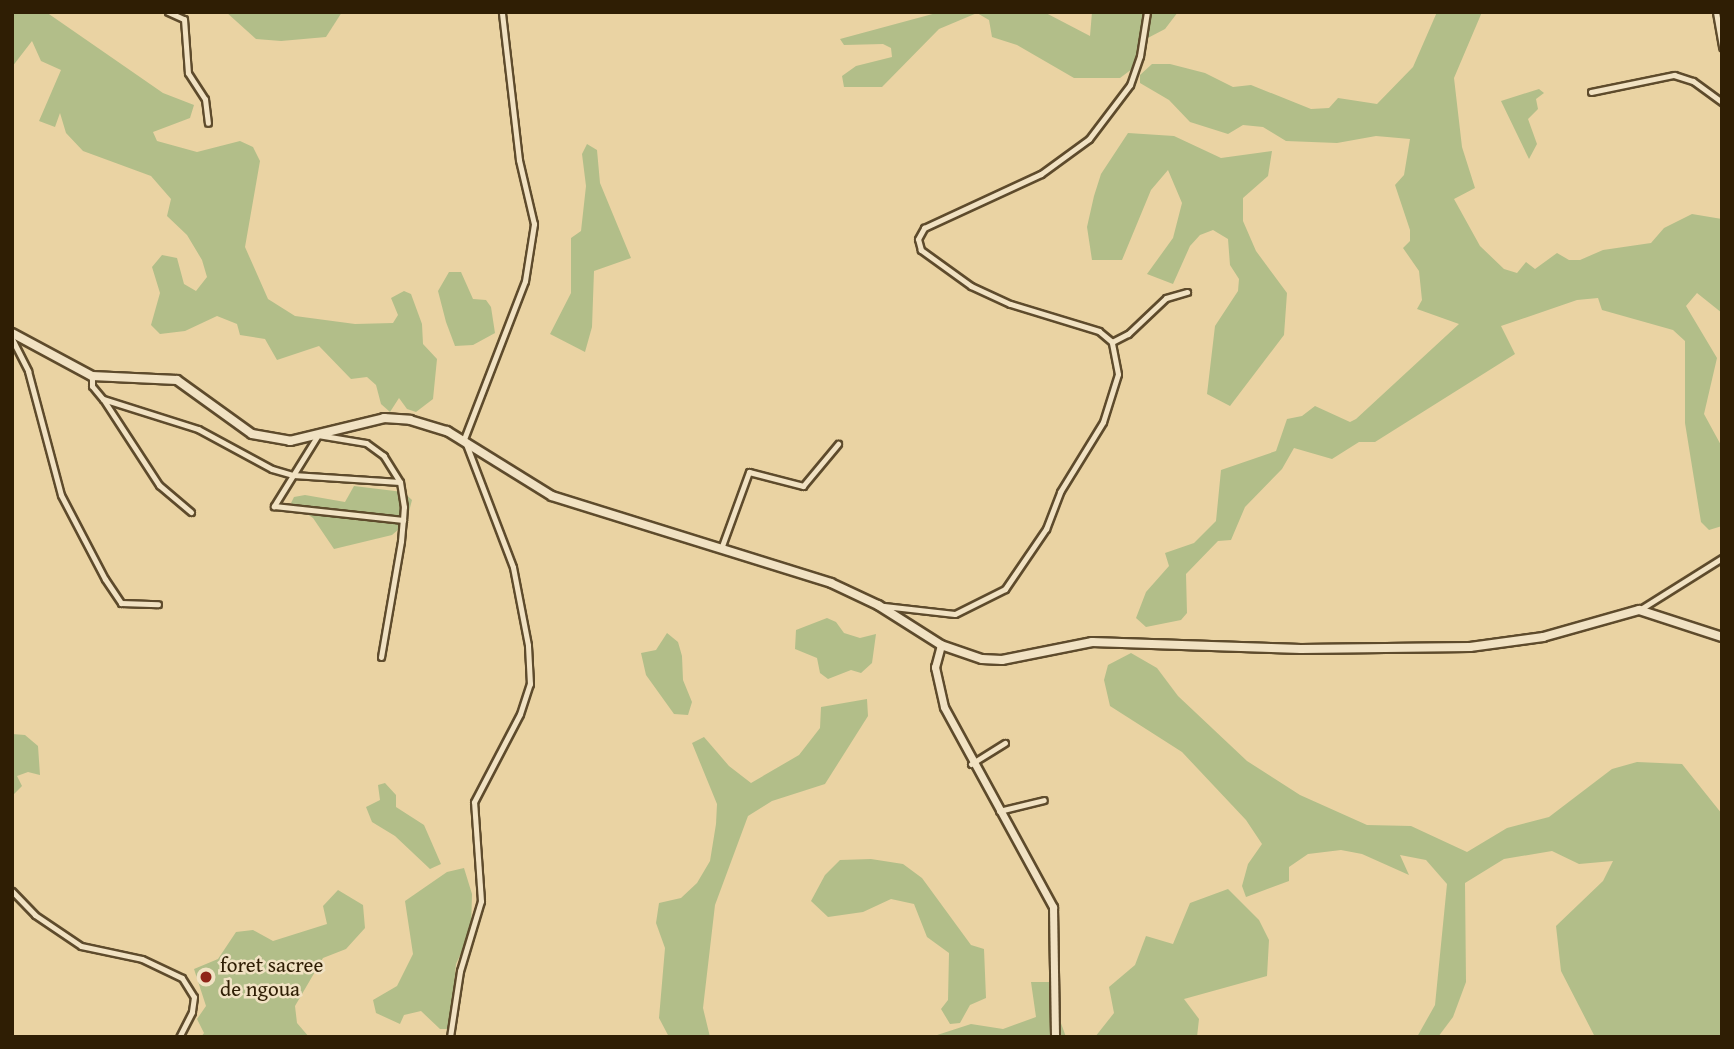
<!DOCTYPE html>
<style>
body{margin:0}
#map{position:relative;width:1734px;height:1049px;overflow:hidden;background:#ead3a3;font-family:"Gentium Book Plus",serif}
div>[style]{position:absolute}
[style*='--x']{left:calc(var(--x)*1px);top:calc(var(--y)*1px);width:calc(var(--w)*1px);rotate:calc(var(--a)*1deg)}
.green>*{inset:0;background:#b2be89}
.roads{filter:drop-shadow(2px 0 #5e4b2c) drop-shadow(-2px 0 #5e4b2c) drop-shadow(0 2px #5e4b2c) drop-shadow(0 -2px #5e4b2c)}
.minor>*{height:5px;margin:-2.5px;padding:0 2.5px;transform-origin:2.5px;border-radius:2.5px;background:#f1e2c3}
.tertiary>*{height:7px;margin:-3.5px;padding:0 3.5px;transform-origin:3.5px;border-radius:3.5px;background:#f1e2c3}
.secondary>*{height:8px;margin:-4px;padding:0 4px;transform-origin:4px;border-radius:4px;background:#f1e2c3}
.dots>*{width:19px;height:19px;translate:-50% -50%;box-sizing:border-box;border:4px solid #f1e2c3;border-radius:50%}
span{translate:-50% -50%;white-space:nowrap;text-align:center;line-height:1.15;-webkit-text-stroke:5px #f1e2c3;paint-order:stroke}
.poi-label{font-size:21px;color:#2f1e04}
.left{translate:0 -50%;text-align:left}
.frame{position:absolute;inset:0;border:14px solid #2f1e04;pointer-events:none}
</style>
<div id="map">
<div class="green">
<i style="clip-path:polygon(12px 12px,46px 12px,163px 93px,194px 105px,190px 118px,153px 132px,157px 141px,197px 152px,240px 141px,253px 147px,260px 161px,245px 247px,268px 299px,295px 316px,355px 324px,393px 323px,398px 315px,391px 298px,404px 291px,411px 294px,422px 324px,423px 344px,437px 359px,433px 399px,416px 412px,407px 409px,399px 398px,390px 412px,381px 404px,376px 385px,367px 377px,351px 379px,319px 346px,277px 360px,265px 339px,240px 335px,237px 324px,217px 316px,185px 331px,160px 334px,151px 325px,160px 293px,152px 267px,162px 255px,177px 258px,184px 284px,196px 291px,207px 277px,202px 260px,187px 235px,167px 216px,171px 199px,151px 176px,83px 151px,66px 133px,60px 113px,55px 127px,39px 121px,61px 70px,41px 61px,32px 41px,12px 67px)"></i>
<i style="clip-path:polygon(226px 12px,342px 12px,326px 37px,281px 41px,256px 39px)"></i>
<i style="clip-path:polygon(940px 12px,1044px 12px,1090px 36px,1092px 12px,1178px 12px,1165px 29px,1142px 41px,1136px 66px,1120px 78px,1074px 78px,1017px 45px,992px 37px,989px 20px,977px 13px,939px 29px,882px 87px,844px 87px,842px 76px,856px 66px,892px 57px,891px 48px,883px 44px,844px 45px,840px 39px)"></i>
<i style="clip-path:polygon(1437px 12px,1482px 12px,1454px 78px,1462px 147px,1475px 188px,1454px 199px,1480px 246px,1504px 269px,1517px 273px,1526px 262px,1535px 269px,1557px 253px,1569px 260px,1580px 260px,1603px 250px,1651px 243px,1664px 228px,1692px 214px,1722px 219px,1722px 313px,1697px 293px,1686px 306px,1717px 358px,1704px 414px,1722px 447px,1722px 526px,1709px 530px,1701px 522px,1685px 423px,1685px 341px,1673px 330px,1602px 310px,1598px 298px,1577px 300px,1501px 326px,1515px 354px,1375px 442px,1359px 442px,1332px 459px,1294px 448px,1282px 469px,1245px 507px,1231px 540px,1218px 541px,1186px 574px,1187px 613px,1181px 620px,1146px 627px,1136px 618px,1146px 592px,1169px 566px,1165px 553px,1194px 543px,1216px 521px,1221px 470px,1276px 451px,1287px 419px,1302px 416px,1315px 406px,1350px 422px,1356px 419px,1459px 324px,1417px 309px,1422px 300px,1419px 271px,1403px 248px,1410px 241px,1410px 230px,1395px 185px,1404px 175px,1410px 139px,1376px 136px,1337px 143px,1286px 141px,1263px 127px,1243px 125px,1228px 134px,1190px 122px,1169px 100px,1140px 83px,1140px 75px,1152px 64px,1170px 64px,1205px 73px,1233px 87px,1251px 85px,1311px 109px,1329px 108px,1338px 98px,1377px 104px,1413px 67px)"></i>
<i style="clip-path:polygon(1539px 89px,1544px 93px,1536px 99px,1538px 109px,1528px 119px,1537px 144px,1529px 159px,1501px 101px)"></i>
<i style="clip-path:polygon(1128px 133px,1174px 136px,1221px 158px,1272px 151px,1268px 176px,1243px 198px,1243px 221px,1256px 251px,1287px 293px,1284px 335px,1230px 406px,1207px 394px,1215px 326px,1238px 291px,1239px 279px,1230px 265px,1228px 239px,1213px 230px,1200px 235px,1190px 246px,1173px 284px,1147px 274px,1173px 238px,1182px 203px,1168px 170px,1151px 190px,1122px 260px,1092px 260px,1087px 227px,1094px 196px,1101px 174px)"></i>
<i style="clip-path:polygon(587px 144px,597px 150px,600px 183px,631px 258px,594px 271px,592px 327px,585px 352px,550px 334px,571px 293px,571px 238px,581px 231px,586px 186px,582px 154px)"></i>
<i style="clip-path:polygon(449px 272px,461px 272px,473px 299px,486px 300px,491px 307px,495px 333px,473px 345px,455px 346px,446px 322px,438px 291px)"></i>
<i style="clip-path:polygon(354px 486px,403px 492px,412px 500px,406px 523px,392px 535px,334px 549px,313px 518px,291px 503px,294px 497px,305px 495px,345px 502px)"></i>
<i style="clip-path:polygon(827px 618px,836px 622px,844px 633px,860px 638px,876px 634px,872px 663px,861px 673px,851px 670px,828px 679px,820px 673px,817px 658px,795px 649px,796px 630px)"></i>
<i style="clip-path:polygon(667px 633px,678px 642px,682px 656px,683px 680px,692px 702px,688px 715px,674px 714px,646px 675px,641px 653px,656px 650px)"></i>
<i style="clip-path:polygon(1131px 653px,1157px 668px,1178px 696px,1247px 761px,1300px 795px,1367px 825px,1411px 826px,1467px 852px,1507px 828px,1549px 817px,1612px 769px,1637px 762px,1682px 764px,1722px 814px,1722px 1037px,1595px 1037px,1561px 971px,1556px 926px,1603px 881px,1613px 861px,1579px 864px,1552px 851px,1504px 859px,1465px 883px,1466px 982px,1453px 1017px,1438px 1037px,1417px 1037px,1435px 1005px,1447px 884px,1426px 860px,1400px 855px,1409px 875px,1362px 854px,1341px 850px,1308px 854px,1289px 867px,1289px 881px,1246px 897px,1242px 886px,1248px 864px,1262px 844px,1246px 820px,1182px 752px,1110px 706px,1104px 680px,1108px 665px)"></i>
<i style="clip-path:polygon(867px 699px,868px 716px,825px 784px,772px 801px,748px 816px,715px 905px,703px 1008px,710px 1037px,669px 1037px,659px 1018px,665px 948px,656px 923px,659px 903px,681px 898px,697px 883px,710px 861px,716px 824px,717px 804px,692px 743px,704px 737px,729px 766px,751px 783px,799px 755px,820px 728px,821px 707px)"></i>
<i style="clip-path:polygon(12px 734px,25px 735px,38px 746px,40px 775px,28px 772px,17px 776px,22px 786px,12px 796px)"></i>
<i style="clip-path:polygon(385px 783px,396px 795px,396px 807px,424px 825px,441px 864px,430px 869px,395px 836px,372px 822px,366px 807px,380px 800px,378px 785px)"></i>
<i style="clip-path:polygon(871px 859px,903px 864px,922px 878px,971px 945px,984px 949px,986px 998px,970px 1005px,960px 1023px,950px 1024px,941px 1009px,948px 1000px,949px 953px,927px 937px,914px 904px,891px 899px,863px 912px,828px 917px,811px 901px,825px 875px,840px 860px)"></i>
<i style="clip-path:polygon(464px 868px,472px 894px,471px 932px,456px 964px,450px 1029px,440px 1029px,421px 1011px,404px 1015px,400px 1024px,376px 1013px,373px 1000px,397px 986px,413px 954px,405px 901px,447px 872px)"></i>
<i style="clip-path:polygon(1228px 889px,1259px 920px,1269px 940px,1267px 976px,1184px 999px,1199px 1019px,1197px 1037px,1095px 1037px,1114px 1013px,1109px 987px,1135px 965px,1146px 936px,1173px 944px,1190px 903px)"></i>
<i style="clip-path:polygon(338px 890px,363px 905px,365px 928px,346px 949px,323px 958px,295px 1006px,297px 1023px,309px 1037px,201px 1037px,204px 1033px,197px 1019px,206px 1006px,194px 969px,218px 959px,236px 932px,253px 930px,273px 941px,327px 924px,323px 906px)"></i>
<i style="clip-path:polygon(1031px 982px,1052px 982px,1054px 1004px,1066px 1037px,931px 1037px,971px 1024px,1003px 1029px,1036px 1017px)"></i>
</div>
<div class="roads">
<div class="minor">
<i style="--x:168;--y:12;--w:17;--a:24"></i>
<i style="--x:184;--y:19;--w:54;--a:85.8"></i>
<i style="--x:188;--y:73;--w:31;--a:57"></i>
<i style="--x:205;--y:99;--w:24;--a:83"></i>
<i style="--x:1716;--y:12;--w:36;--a:80"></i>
<i style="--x:1591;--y:92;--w:85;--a:-11.6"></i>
<i style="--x:1674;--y:75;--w:20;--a:18"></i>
<i style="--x:1693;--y:81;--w:36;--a:36"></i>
<i style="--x:12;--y:339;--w:36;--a:63"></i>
<i style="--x:28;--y:371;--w:128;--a:75.1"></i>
<i style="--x:61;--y:495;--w:95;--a:62.4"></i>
<i style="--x:105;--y:579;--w:29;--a:56"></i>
<i style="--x:121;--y:603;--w:37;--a:2"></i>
<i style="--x:1112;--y:342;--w:18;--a:-27"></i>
<i style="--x:1128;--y:334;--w:52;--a:-43.5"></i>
<i style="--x:1166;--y:298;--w:22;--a:-16"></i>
<i style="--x:92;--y:376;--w:10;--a:90"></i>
<i style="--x:92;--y:386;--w:17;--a:50"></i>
<i style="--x:103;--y:399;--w:100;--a:17.5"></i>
<i style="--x:198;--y:429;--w:84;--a:28.4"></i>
<i style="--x:272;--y:469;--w:22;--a:16"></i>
<i style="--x:293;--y:475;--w:107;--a:3.7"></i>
<i style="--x:103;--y:399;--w:103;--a:56.9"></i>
<i style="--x:159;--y:485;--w:42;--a:40.2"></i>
<i style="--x:722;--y:546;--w:79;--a:-70"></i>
<i style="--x:749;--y:472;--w:56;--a:14.5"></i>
<i style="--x:803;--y:486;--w:55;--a:-50.2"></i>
<i style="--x:884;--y:606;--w:71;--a:6.4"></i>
<i style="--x:955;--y:614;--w:56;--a:-26.6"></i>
<i style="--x:1005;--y:589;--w:73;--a:-55.7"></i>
<i style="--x:1046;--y:529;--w:40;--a:-69"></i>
<i style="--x:1060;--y:492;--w:82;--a:-58.4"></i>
<i style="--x:1103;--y:422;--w:50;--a:-72.6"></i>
<i style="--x:1118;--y:374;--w:33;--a:-101"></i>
<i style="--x:1112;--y:342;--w:17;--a:-140"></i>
<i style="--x:1099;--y:331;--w:93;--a:-163.1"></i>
<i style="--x:1010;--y:304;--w:43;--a:-155.2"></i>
<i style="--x:971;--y:286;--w:62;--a:-144.2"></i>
<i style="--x:921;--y:250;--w:11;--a:-105"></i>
<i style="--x:918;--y:239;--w:13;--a:-61"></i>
<i style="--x:924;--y:228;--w:129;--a:-24.8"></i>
<i style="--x:1041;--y:174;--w:59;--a:-36.1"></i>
<i style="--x:1089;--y:139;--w:68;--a:-52.8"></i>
<i style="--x:1130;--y:85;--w:31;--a:-71"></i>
<i style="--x:1140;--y:56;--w:45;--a:-81"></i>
<i style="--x:1639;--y:610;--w:98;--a:-32.1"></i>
<i style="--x:381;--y:657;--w:118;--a:-80.2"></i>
<i style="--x:401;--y:541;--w:21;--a:-85"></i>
<i style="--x:403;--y:520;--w:13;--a:-86"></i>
<i style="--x:404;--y:507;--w:25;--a:-99"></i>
<i style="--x:400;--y:482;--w:31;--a:-122"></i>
<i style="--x:384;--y:456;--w:22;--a:-144"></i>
<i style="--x:366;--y:443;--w:49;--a:-170.5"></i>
<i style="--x:318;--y:435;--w:84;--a:121.8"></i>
<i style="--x:274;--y:506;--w:130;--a:6.2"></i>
<i style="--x:971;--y:764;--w:40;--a:-32"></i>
<i style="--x:999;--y:811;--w:46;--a:-13.7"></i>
<i style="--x:12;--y:891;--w:33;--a:46"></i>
<i style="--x:35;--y:915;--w:55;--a:34"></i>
<i style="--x:81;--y:946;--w:62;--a:12"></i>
<i style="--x:142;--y:959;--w:44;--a:25.4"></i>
<i style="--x:182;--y:978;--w:22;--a:58"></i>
<i style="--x:194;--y:997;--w:15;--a:98"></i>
<i style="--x:192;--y:1012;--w:28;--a:117"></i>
<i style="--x:450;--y:1037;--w:67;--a:-81.4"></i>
<i style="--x:460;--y:971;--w:73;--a:-73.3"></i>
<i style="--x:481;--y:901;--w:99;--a:-94"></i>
<i style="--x:474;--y:802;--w:99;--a:-62.4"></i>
<i style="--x:520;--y:714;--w:32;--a:-72"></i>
<i style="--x:530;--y:684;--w:39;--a:-93"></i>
<i style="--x:528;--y:645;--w:79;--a:-100.9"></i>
<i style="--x:513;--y:567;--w:137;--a:-110.9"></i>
<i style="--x:464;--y:439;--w:169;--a:-68.9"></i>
<i style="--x:525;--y:281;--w:58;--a:-81"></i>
<i style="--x:534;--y:224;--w:66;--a:-103.2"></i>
<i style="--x:519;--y:160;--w:149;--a:-96.6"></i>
</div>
<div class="tertiary">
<i style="--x:941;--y:645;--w:23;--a:105"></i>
<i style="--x:935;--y:667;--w:41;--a:77.3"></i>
<i style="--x:944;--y:707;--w:228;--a:61.4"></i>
<i style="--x:1053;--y:907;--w:130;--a:89.1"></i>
</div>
<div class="secondary">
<i style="--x:12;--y:333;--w:91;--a:28.3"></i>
<i style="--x:92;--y:376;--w:85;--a:2.7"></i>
<i style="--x:177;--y:380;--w:92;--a:35.8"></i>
<i style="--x:252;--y:434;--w:39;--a:10"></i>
<i style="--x:290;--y:441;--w:97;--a:-13.7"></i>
<i style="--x:384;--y:418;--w:26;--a:4"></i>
<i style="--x:410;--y:420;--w:39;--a:17"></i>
<i style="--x:447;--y:431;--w:123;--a:31.8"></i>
<i style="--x:552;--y:496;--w:292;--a:17.3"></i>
<i style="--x:831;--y:583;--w:52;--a:25.1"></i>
<i style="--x:878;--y:605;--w:75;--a:32.4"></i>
<i style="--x:941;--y:645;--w:43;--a:18.9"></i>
<i style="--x:982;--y:659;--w:20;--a:3"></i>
<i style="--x:1002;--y:660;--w:92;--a:-11.3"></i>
<i style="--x:1092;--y:642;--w:209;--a:1.9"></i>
<i style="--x:1301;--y:649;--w:169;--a:-0.7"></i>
<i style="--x:1470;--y:647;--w:74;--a:-7.8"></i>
<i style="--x:1543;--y:637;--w:100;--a:-15.7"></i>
<i style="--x:1639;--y:610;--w:87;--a:18"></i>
</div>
</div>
<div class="dots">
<i style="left:206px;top:977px;background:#8f2418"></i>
</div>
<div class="poi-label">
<span class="left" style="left:220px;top:977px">foret sacree<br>de ngoua</span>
</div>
<div class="frame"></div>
</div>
